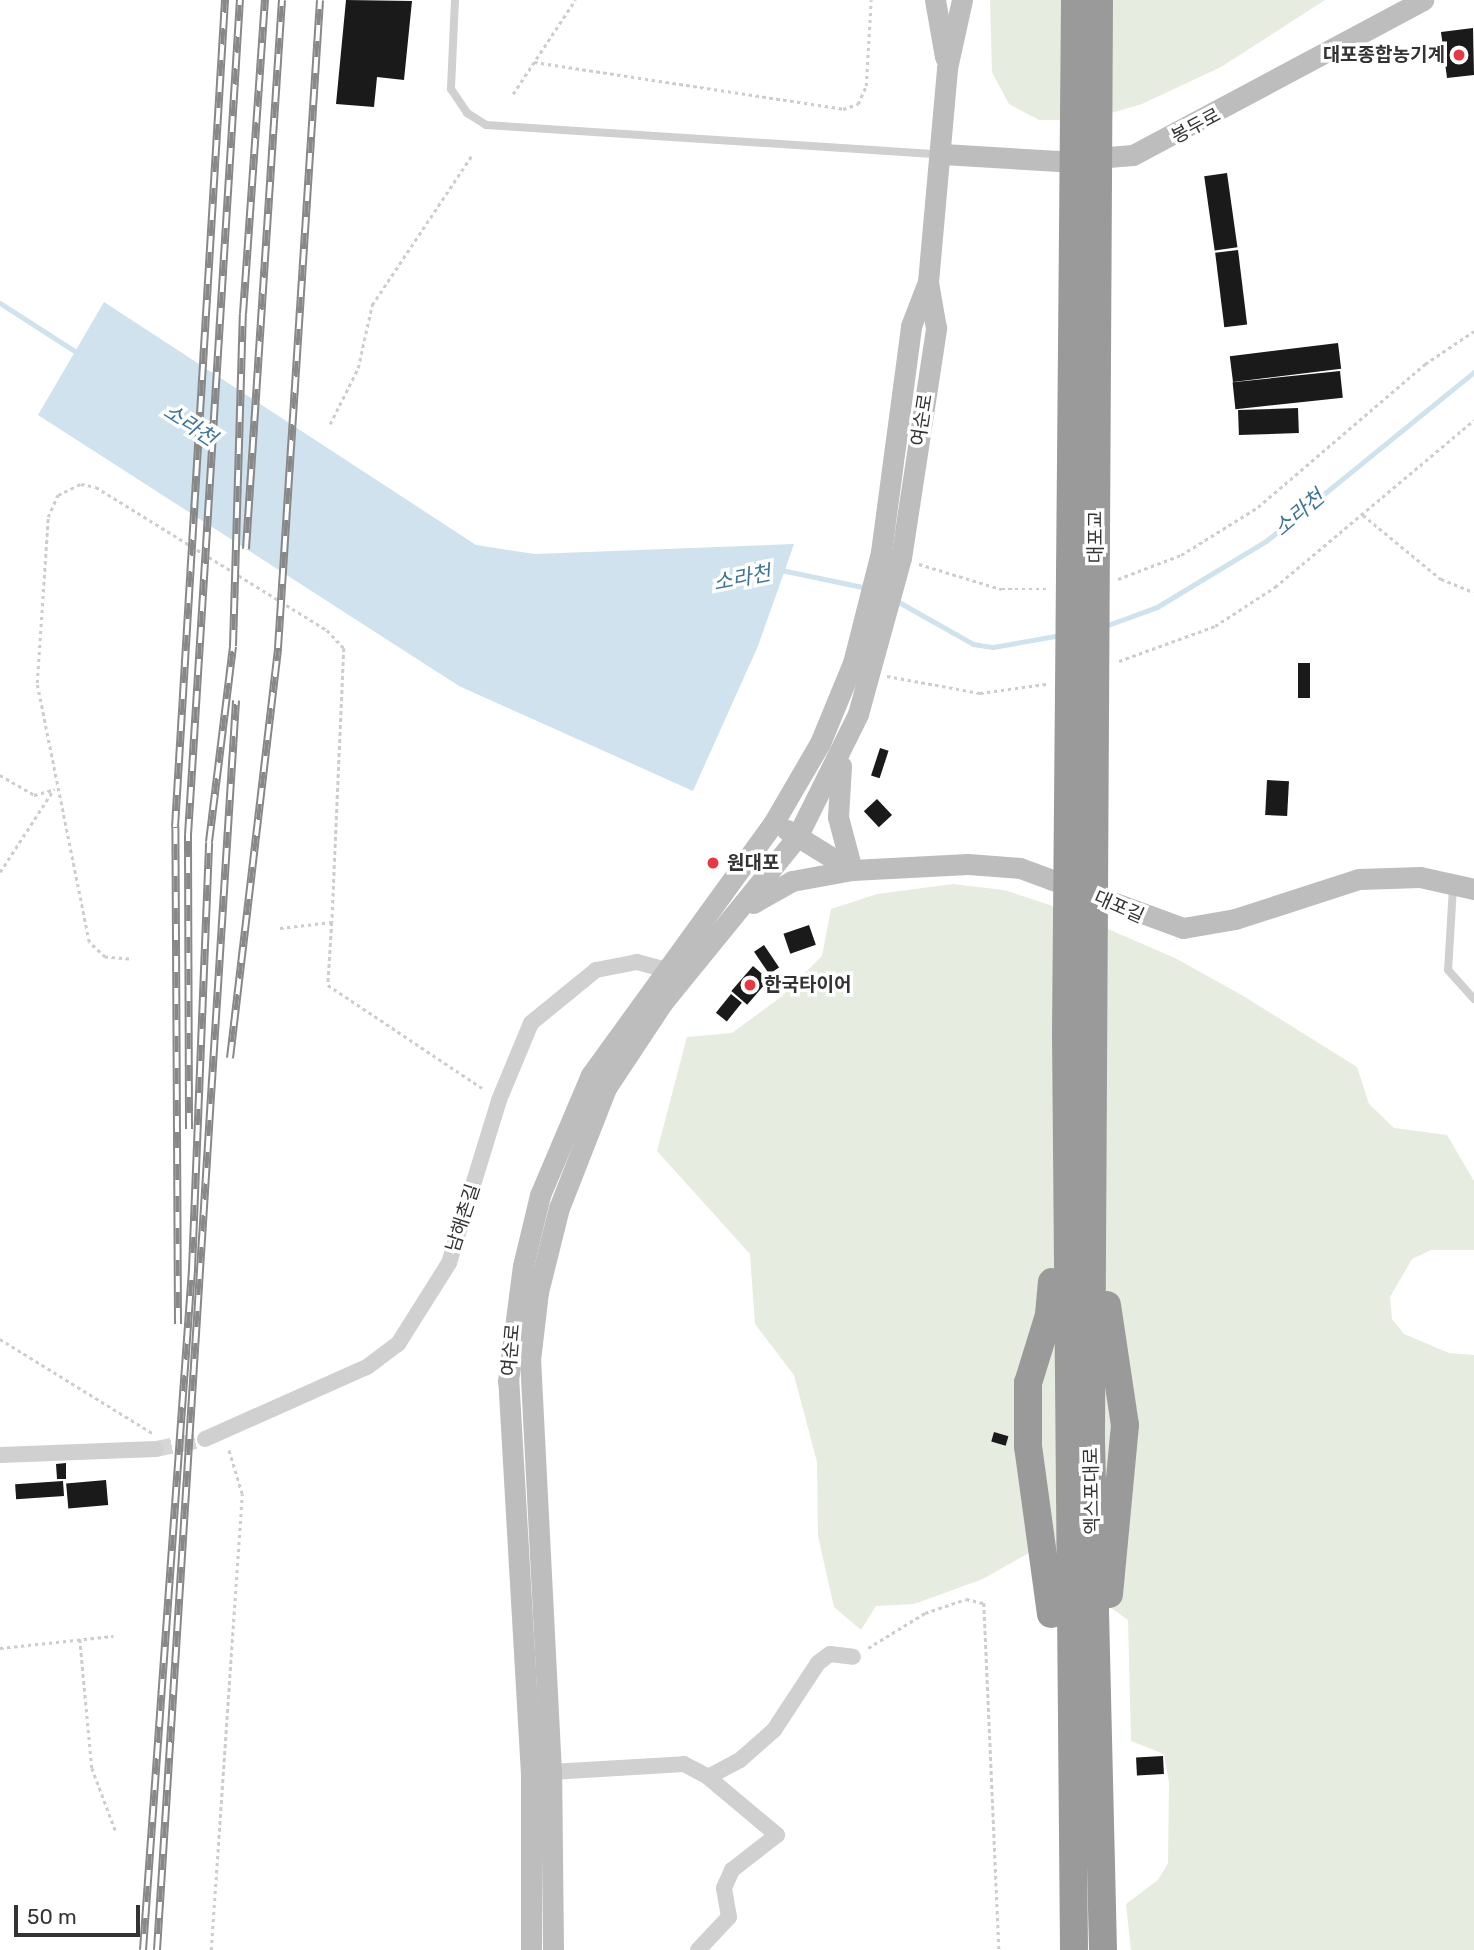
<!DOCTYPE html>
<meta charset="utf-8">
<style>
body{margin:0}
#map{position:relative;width:1474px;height:1950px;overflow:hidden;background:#fff;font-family:Rubik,"Noto Sans KR",sans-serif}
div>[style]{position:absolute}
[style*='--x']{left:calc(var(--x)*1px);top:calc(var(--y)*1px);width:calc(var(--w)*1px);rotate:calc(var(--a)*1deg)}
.green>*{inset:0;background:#e6ecdf}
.water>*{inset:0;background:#cfe2ee}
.stream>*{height:5px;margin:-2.5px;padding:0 2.5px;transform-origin:2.5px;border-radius:2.5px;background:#cfe2ee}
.building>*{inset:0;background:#1a1a1a;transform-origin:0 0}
.street-tunnel>*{height:16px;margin-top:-8px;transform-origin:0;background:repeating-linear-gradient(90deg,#d6d6d6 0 16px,transparent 0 24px)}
.path>*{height:2.5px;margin-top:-1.25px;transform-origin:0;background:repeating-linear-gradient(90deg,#cdcdcd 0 3.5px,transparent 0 7px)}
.lane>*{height:8px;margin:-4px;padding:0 4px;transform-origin:4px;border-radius:4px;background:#d0d0d0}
.street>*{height:16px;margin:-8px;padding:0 8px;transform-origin:8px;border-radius:8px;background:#d0d0d0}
.secondary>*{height:21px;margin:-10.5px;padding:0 10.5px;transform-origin:10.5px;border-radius:10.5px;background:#bdbdbd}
.highway>*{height:28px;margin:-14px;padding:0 14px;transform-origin:14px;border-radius:14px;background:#9a9a9a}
.rail>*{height:8px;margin-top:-4px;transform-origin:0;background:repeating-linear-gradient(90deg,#fff 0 16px,#888 0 32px);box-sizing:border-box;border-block:2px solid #888}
.dots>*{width:19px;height:19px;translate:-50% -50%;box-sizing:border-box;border:4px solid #fff;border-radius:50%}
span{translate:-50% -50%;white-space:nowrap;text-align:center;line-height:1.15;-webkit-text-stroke:7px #fff;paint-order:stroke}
.poi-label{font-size:19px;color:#333;font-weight:700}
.right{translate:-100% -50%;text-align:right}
.left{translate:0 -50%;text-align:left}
.street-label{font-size:19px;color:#333}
.water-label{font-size:21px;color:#3f7597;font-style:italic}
.scale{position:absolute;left:14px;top:1905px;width:126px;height:32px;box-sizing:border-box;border:4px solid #333;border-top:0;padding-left:9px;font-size:21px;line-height:24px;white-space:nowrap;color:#333;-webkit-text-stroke:5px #fff;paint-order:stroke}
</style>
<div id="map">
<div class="green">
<i style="clip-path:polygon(990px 0,1325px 0,1221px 67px,1142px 104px,1087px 120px,1039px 120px,1009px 104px,992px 72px)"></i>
<i style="clip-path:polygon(953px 884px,1004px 890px,1059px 908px,1175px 958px,1245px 997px,1357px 1067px,1369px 1104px,1394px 1128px,1447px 1135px,1474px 1181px,1474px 1250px,1431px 1250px,1412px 1259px,1390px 1297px,1392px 1319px,1404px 1334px,1449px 1353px,1474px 1355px,1474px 1950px,1131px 1950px,1126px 1904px,1158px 1880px,1168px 1863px,1169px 1782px,1164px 1754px,1131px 1741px,1128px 1620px,1032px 1551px,983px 1579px,914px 1604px,876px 1606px,861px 1630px,834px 1607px,818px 1536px,817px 1462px,794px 1375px,755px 1324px,750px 1254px,657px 1151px,687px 1037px,732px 1033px,781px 997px,822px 956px,831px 909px,877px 894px)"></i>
</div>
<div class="water">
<i style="clip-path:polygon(104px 302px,476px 545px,535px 554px,794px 544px,758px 646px,693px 791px,459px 686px,38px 415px)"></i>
</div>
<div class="stream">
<i style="--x:0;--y:303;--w:94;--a:32.8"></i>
<i style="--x:781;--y:570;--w:88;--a:11.8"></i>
<i style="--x:895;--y:600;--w:90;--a:29.4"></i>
<i style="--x:973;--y:644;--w:20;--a:9"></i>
<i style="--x:993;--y:647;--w:69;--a:-10"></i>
<i style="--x:1105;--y:626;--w:55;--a:-20.1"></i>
<i style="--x:1157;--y:607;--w:127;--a:-31.2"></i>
<i style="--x:1266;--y:541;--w:268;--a:-39.1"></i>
</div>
<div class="building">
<i style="clip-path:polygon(346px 0,412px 1px,404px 80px,377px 77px,374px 107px,336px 104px)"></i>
<i style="clip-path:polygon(1473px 28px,1474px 75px,1447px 78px,1441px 32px)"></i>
<i style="left:1227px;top:173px;width:75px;height:23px;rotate:82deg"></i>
<i style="left:1238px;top:250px;width:75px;height:23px;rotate:83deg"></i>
<i style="left:1338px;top:343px;width:26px;height:109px;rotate:83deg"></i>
<i style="left:1340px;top:371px;width:27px;height:108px;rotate:84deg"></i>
<i style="left:1298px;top:408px;width:25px;height:60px;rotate:88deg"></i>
<i style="left:1298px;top:663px;width:12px;height:35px"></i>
<i style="left:880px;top:748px;width:9px;height:29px;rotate:18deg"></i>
<i style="left:1267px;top:780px;width:22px;height:35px;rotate:3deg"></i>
<i style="left:877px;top:799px;width:22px;height:18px;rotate:47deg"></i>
<i style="left:809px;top:925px;width:21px;height:27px;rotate:71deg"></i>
<i style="left:764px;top:945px;width:27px;height:12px;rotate:56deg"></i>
<i style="left:753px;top:966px;width:21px;height:33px;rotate:41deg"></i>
<i style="left:731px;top:994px;width:14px;height:24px;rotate:39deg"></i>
<i style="left:994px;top:1432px;width:15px;height:10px;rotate:16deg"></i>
<i style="clip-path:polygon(66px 1463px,66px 1479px,57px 1479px,56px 1464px)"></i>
<i style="left:106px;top:1480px;width:25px;height:40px;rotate:85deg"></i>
<i style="left:63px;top:1481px;width:15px;height:48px;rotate:86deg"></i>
<i style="left:1163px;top:1756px;width:18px;height:27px;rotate:87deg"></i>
</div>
<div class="street-tunnel">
<i style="--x:156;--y:1449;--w:50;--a:-11.5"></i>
</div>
<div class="path">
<i style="--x:534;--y:62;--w:313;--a:8.6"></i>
<i style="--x:843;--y:109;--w:16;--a:-18"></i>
<i style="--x:858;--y:104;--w:20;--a:-66"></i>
<i style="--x:866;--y:86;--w:86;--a:-86.7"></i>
<i style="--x:513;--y:94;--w:113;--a:-56.6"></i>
<i style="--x:330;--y:424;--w:63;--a:-63.4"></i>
<i style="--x:358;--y:368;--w:65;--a:-77.5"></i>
<i style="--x:372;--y:305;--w:180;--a:-56.3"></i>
<i style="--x:1363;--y:515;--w:101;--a:39.4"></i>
<i style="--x:1441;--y:579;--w:35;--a:22"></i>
<i style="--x:919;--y:564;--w:86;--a:17"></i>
<i style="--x:1001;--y:589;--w:48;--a:0"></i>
<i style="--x:1118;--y:579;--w:67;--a:-20.9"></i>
<i style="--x:1181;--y:555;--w:91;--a:-31.9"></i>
<i style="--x:1258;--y:507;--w:220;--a:-40.6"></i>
<i style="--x:1425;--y:364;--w:59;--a:-34"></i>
<i style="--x:1119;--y:661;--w:102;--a:-20"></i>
<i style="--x:1215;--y:626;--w:72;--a:-33"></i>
<i style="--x:1275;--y:587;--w:260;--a:-40"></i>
<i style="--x:887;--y:676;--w:95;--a:10.4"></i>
<i style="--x:980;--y:693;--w:67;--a:-7.8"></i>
<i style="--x:0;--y:775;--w:39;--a:30"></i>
<i style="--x:34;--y:795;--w:20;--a:-15"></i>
<i style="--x:0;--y:872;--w:99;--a:-57"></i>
<i style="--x:280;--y:928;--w:52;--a:-6.6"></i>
<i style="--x:332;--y:922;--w:63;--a:93.6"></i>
<i style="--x:328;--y:985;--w:189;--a:33.8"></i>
<i style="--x:129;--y:959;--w:24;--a:-175"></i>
<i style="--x:105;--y:957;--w:22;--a:-137"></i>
<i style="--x:89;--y:942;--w:264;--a:-101.4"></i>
<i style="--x:37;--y:683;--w:166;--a:-86.2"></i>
<i style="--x:48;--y:517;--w:24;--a:-66"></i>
<i style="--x:58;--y:495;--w:25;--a:-26"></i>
<i style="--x:81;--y:484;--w:15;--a:11"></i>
<i style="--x:96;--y:487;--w:272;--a:31.8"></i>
<i style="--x:327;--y:630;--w:25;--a:47"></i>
<i style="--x:344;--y:648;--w:274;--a:92.5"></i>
<i style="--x:0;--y:1339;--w:179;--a:31.7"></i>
<i style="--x:80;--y:1639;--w:130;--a:84.7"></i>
<i style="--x:92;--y:1768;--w:68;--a:69.4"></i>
<i style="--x:0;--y:1648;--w:114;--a:-6.1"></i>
<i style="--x:868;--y:1648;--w:67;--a:-31.6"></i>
<i style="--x:925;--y:1613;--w:43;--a:-18.9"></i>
<i style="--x:966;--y:1599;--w:18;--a:13"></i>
<i style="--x:984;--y:1603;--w:347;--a:87.5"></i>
<i style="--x:211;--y:1950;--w:457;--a:-86.1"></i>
<i style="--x:242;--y:1494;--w:48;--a:-106.9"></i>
</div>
<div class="lane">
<i style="--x:455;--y:0;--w:89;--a:92.6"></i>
<i style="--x:451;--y:89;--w:29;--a:56"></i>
<i style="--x:467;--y:113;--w:22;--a:32"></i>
<i style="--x:486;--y:125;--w:452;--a:3.7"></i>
<i style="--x:1453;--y:887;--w:83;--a:93.4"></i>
<i style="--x:1448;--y:970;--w:39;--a:48"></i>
</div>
<div class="street">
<i style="--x:205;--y:1439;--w:177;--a:-24"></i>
<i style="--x:367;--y:1367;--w:39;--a:-37"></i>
<i style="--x:398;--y:1344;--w:96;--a:-57.8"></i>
<i style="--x:449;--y:1263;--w:170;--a:-72.9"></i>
<i style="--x:499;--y:1100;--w:83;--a:-67.4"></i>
<i style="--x:531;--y:1023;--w:84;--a:-39.2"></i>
<i style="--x:596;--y:970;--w:42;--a:-11"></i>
<i style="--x:637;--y:962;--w:27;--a:15"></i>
<i style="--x:0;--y:1455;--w:156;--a:-2.2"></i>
<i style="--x:551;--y:1772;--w:133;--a:-3.4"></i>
<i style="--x:684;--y:1764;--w:27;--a:28"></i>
<i style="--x:708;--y:1777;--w:36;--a:-28"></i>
<i style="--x:740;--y:1760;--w:45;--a:-41.4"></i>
<i style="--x:774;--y:1730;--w:80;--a:-56.7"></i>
<i style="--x:818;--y:1663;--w:15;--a:-37"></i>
<i style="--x:830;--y:1654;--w:23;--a:7"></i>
<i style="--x:698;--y:1950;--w:45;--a:-46.8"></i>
<i style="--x:729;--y:1917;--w:29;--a:-100"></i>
<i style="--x:724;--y:1888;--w:20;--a:-66"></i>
<i style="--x:732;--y:1870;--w:57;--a:-37.9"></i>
<i style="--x:777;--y:1835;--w:90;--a:-140"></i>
</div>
<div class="secondary">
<i style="--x:935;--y:0;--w:58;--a:80"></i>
<i style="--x:943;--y:154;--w:116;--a:3.5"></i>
<i style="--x:1059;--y:161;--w:74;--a:-4.6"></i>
<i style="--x:1133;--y:155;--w:329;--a:-28.1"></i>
<i style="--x:787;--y:830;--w:76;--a:31.6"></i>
<i style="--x:852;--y:870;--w:116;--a:-3"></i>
<i style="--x:968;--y:864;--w:52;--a:4.4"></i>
<i style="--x:1020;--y:868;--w:174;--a:20.2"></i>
<i style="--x:1183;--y:928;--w:53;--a:-9.8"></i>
<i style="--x:1235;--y:919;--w:130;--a:-17.9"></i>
<i style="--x:1359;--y:879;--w:61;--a:-1.9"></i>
<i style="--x:1420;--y:877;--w:55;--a:12.5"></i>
<i style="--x:753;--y:903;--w:45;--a:-29.4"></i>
<i style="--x:792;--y:881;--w:61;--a:-10.4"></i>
<i style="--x:852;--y:870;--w:55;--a:-104.8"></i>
<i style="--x:838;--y:817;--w:51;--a:-86.6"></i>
<i style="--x:531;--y:1950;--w:176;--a:-90"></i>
<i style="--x:531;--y:1774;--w:394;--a:-93.3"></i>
<i style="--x:508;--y:1381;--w:116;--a:-82.6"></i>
<i style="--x:523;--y:1266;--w:73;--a:-76.5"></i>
<i style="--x:540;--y:1195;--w:130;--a:-67"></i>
<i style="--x:591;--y:1075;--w:312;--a:-54.1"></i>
<i style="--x:774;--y:822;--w:91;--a:-59.8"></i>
<i style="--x:820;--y:743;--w:87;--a:-67.6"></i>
<i style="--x:853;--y:663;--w:114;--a:-75.8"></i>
<i style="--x:881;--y:552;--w:228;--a:-82.4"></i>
<i style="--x:911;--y:326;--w:47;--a:-68.9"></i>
<i style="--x:928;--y:282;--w:215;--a:-84.9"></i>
<i style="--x:947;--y:68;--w:70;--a:-77.6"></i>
<i style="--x:553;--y:1950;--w:178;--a:-90.6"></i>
<i style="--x:551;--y:1772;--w:413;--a:-92.9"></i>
<i style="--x:530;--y:1360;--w:68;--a:-83.3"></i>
<i style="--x:538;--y:1292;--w:87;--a:-76"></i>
<i style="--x:559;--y:1208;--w:129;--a:-68.6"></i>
<i style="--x:606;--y:1088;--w:103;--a:-56.5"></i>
<i style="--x:663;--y:1002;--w:213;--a:-50.9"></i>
<i style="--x:797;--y:837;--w:137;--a:-63.6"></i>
<i style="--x:858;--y:714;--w:162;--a:-74.6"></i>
<i style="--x:901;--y:558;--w:233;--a:-81.3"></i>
<i style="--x:936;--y:328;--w:47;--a:-99.9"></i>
</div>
<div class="highway">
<i style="--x:1099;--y:0;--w:1441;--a:90.32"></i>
<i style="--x:1091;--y:1441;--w:509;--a:88.65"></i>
<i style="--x:1107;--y:1305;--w:121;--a:81.5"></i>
<i style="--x:1125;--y:1425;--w:170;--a:95.4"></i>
<i style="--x:1051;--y:1614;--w:170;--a:-97.8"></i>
<i style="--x:1028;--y:1446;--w:63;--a:-90"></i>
<i style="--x:1028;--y:1383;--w:71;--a:-72.8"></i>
<i style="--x:1049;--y:1315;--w:33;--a:-85"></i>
<i style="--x:1074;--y:1950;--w:917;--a:-90.5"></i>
<i style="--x:1066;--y:1033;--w:1033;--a:-89.5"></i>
</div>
<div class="rail">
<i style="--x:246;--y:549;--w:550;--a:-86.25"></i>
<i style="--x:230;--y:1058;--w:413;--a:-83.3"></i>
<i style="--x:278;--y:648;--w:649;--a:-86.29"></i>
<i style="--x:189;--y:1129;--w:294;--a:-90.2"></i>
<i style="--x:188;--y:835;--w:837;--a:-86.44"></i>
<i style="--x:178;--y:1324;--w:497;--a:-90.3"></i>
<i style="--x:175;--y:827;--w:829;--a:-86.54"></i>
<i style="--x:143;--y:1950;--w:683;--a:-85.88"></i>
<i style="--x:192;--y:1269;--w:427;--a:-87.7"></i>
<i style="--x:209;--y:842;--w:197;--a:-83"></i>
<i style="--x:233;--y:646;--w:332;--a:-88.3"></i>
<i style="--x:243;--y:314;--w:315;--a:-86"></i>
<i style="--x:157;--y:1950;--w:1252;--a:-86.38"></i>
</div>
<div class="dots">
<i style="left:1459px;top:55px;background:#e63946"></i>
<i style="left:713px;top:863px;background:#e63946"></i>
<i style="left:750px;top:985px;background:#e63946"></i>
</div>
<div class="poi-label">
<span class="right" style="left:1445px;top:55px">대포종합농기계</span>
<span class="left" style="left:727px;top:863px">원대포</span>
<span class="left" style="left:764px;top:985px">한국타이어</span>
</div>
<div class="street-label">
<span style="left:1196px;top:126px;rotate:-28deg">봉두로</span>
<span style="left:922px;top:420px;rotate:-81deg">여순로</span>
<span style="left:1096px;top:537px;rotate:-90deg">대포교</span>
<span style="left:1119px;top:907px;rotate:24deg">대포길</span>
<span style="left:463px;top:1218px;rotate:-72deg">남해촌길</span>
<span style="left:511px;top:1350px;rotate:-85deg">여순로</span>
<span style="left:1092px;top:1491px;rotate:-91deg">엑스포대로</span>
</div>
<div class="water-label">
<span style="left:190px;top:425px;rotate:33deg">소라천</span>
<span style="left:1299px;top:513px;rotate:-40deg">소라천</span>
<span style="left:742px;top:578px;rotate:-11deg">소라천</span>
</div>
<div class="scale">50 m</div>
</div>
